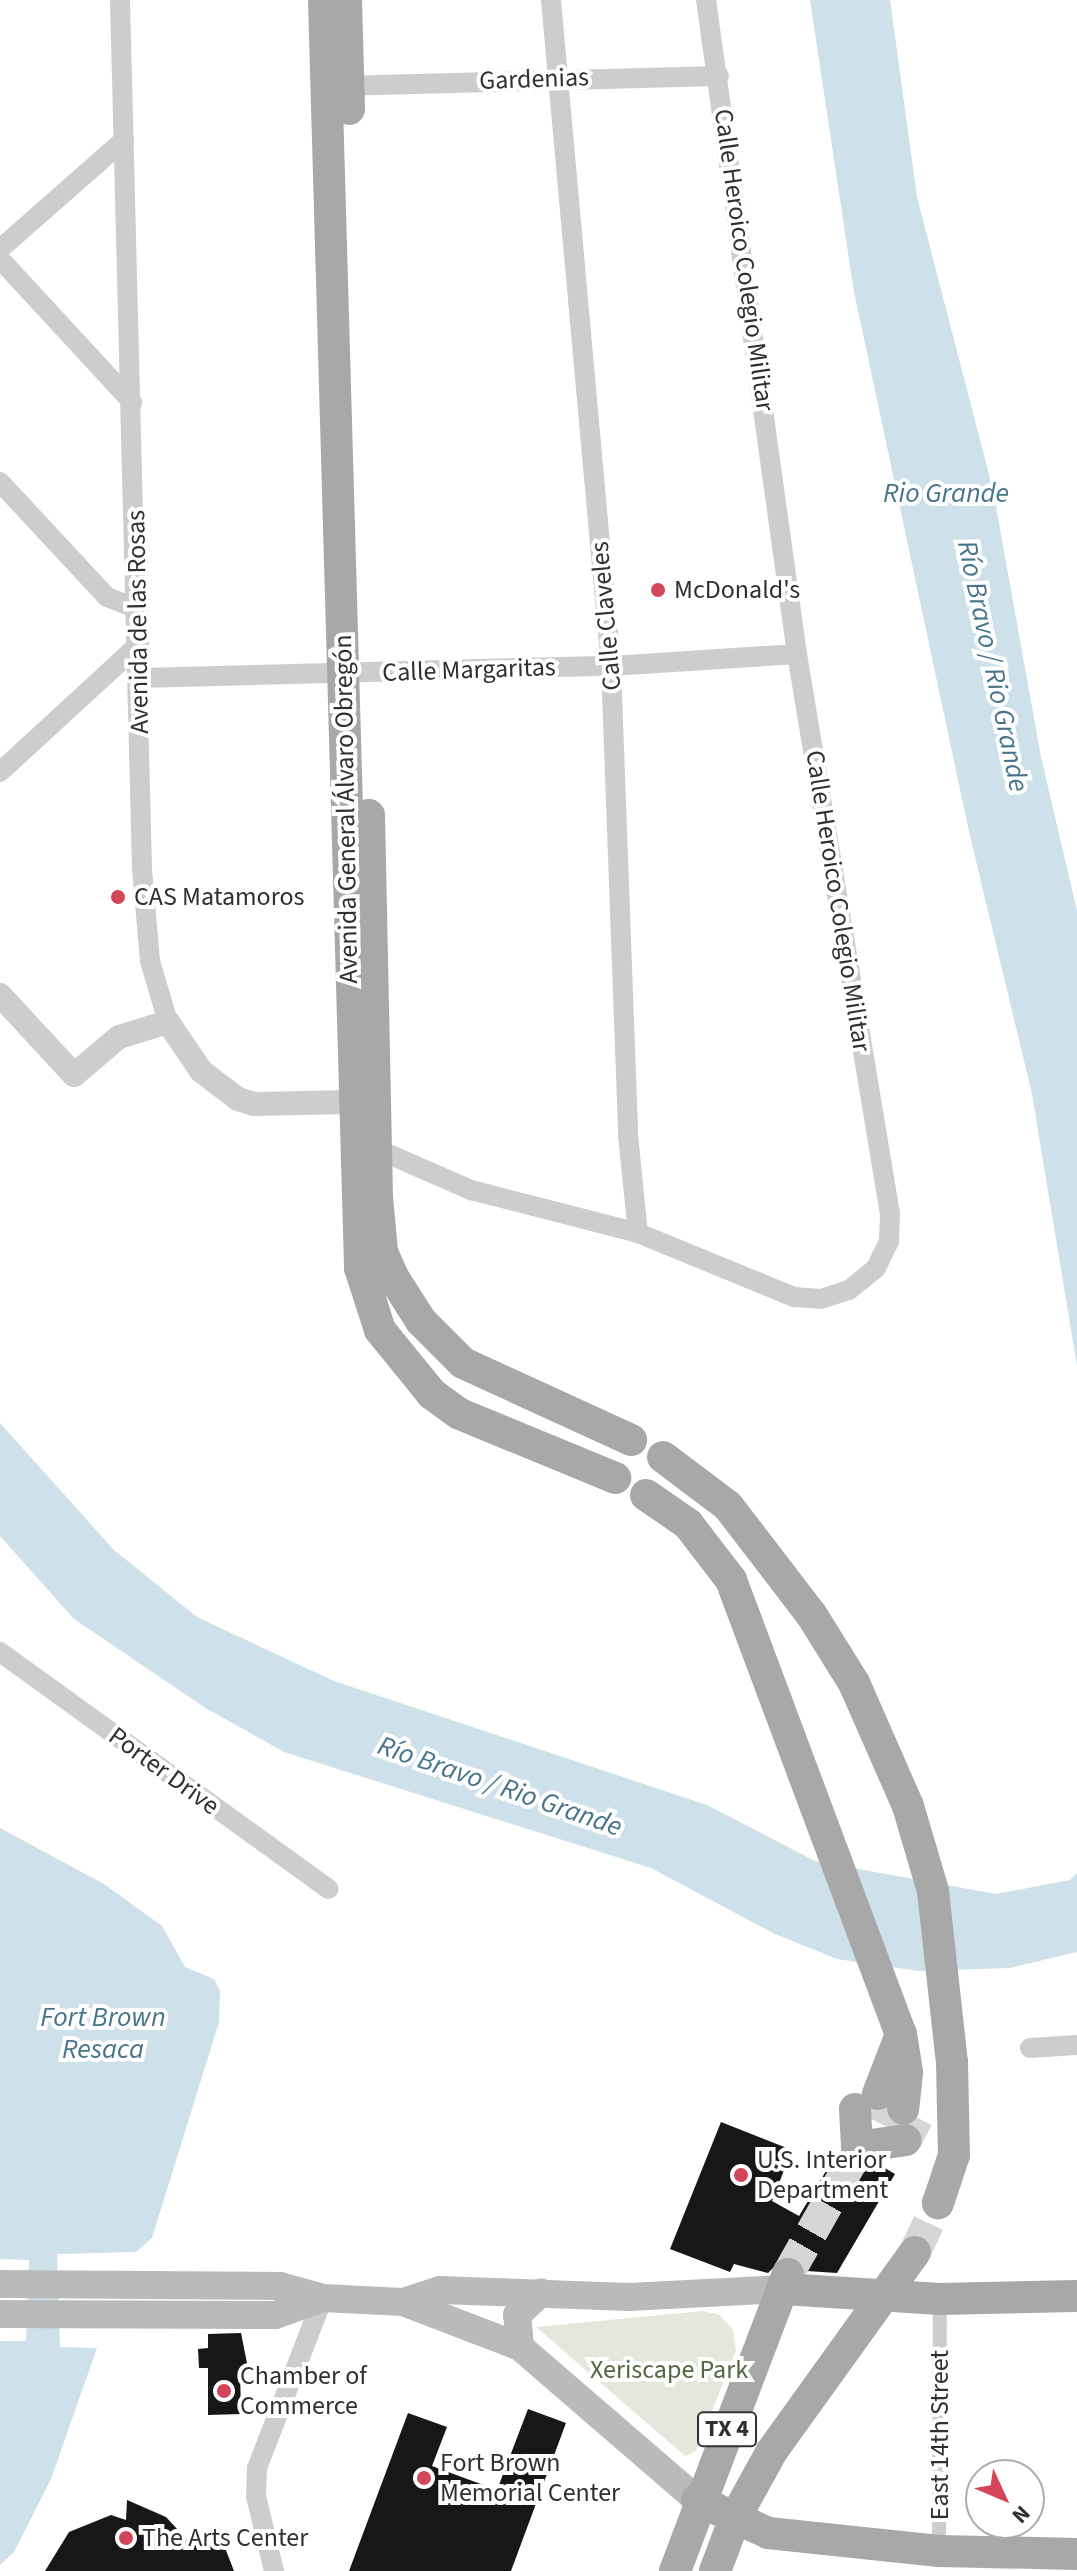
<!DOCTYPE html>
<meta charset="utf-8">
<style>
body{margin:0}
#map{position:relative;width:1077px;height:2571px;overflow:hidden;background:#fff;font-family:"Source Sans 3",sans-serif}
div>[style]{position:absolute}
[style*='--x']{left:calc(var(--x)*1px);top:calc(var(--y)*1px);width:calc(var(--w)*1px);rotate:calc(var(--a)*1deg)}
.green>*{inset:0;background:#e4e8dc}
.water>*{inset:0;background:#cee0e9}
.building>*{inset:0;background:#171717}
.primary-tunnel>*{height:32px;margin-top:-16px;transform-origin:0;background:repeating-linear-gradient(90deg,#d6d6d6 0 32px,transparent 0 48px)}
.pedestrian>*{height:14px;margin:-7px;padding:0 7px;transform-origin:7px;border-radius:7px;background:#cdcdcd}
.minor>*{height:20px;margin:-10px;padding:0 10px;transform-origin:10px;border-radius:10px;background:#cdcdcd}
.tertiary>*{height:24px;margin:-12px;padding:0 12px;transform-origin:12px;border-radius:12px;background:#cdcdcd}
.secondary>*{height:28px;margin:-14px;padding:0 14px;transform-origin:14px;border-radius:14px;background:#bababa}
.primary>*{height:32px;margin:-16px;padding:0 16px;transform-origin:16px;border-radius:16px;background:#a8a8a8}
.dots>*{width:22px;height:22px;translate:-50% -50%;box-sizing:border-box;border:4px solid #fff;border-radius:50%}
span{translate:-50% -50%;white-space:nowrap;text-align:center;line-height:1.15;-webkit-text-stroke:8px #fff;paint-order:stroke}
.shield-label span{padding:2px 6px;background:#fff;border:2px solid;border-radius:6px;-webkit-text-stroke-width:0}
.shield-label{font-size:24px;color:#303030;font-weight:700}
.street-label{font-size:26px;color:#303030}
.poi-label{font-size:26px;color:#303030}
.left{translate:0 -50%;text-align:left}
.park-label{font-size:26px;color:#556742}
.water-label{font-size:28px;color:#46748a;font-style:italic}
.north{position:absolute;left:965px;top:2459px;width:80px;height:80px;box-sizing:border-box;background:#fff;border:2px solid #acacac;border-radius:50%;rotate:134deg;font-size:22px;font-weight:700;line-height:32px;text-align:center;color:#303030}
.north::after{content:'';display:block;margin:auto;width:28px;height:36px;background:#d34659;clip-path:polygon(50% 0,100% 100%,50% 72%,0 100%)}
</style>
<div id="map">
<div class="green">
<i style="clip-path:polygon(703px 2311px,720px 2315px,733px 2330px,736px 2351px,696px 2451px,685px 2456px,536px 2327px)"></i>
</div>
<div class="water">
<i style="clip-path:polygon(810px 0,890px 0,917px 197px,993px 490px,1041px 757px,1077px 911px,1077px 1366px,1032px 1094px,970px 836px,854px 292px)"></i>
<i style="clip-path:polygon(0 1423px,114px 1550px,197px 1617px,334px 1681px,707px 1805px,815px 1861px,996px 1894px,1070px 1880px,1077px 1873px,1077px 1952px,1010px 1968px,919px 1971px,837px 1959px,775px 1934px,651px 1868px,284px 1752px,204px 1707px,74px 1619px,0 1536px)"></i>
<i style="clip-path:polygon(0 1828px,104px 1884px,162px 1926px,185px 1967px,214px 1979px,220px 1991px,219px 2022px,152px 2238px,136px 2252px,57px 2254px,60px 2347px,97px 2348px,51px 2479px,14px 2552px,0 2565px,0 2341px,26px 2341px,29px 2260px,0 2259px)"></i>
</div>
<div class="building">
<i style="clip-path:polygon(721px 2122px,792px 2150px,772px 2201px,799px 2216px,838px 2151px,849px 2164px,876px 2163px,895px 2174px,837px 2273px,807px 2271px,802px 2261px,786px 2255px,768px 2273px,734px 2264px,730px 2272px,670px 2249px)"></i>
<i style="clip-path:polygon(241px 2333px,248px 2368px,240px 2368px,241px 2414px,208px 2415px,208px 2368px,199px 2368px,198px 2349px,208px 2348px,208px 2334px)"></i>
<i style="clip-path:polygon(528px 2409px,566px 2423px,511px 2571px,349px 2571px,408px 2413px,447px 2427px,432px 2466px,497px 2490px)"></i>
<i style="clip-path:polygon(127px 2500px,166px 2517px,191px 2544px,217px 2527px,234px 2571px,45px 2571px,69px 2532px,111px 2515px,126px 2520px)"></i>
</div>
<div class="primary-tunnel">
<i style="--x:879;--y:2123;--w:25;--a:-63"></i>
<i style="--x:906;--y:2140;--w:25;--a:-63"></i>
<i style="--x:915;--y:2252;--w:54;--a:-64.9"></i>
<i style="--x:788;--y:2274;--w:140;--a:-60.5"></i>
</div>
<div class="pedestrian">
<i style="--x:939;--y:2551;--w:252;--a:-89.8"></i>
</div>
<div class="minor">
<i style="--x:120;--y:0;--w:869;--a:88.55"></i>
<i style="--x:142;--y:869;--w:92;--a:85"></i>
<i style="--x:150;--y:961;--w:64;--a:73.6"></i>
<i style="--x:551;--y:0;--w:669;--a:84.85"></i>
<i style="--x:611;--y:666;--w:469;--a:87.9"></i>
<i style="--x:628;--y:1135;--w:99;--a:84.2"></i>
<i style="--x:339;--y:86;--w:380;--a:-1.5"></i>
<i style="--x:0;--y:249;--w:165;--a:-41.3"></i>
<i style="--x:0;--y:259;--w:195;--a:47.3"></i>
<i style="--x:0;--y:482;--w:157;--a:47.1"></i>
<i style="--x:107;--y:597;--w:33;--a:21"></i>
<i style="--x:140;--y:678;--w:471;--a:-1.5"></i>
<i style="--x:611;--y:666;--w:186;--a:-3.7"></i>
<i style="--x:0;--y:772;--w:189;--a:-42.6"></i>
<i style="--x:377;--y:1149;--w:103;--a:23.6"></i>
<i style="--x:471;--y:1190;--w:172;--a:14.4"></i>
<i style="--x:638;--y:1233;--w:169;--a:22.3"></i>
<i style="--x:794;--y:1297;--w:27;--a:4"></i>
<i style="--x:821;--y:1299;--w:29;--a:-18"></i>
<i style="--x:849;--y:1290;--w:35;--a:-39"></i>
<i style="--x:876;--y:1268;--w:30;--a:-64"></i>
<i style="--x:889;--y:1241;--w:27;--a:-88"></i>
<i style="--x:890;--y:1214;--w:568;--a:-99.43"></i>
<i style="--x:797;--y:654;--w:660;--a:-97.92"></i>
<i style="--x:0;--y:1652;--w:405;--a:35.8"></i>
<i style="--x:1030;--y:2048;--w:47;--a:-3.7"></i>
<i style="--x:274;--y:2571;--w:77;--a:-103.5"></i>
<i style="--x:256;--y:2496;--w:28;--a:-88"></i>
<i style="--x:257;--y:2468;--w:182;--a:-68.8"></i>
</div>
<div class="tertiary">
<i style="--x:0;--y:995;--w:109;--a:47.2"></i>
<i style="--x:74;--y:1075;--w:59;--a:-40.2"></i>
<i style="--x:119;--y:1037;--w:51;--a:-17"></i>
<i style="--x:168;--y:1022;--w:59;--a:56"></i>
<i style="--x:201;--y:1071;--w:46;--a:37.1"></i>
<i style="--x:238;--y:1099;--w:17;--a:17"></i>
<i style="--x:254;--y:1104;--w:96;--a:-1.2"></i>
</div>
<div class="secondary">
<i style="--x:0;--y:2284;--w:280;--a:0.4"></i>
<i style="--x:280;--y:2286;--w:45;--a:15.6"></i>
<i style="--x:323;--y:2298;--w:80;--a:2.9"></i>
<i style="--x:403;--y:2302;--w:125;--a:21"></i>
<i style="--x:520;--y:2347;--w:234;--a:40.8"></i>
<i style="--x:403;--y:2302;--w:39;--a:-18"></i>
<i style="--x:440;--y:2290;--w:189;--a:2.1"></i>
<i style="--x:629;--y:2297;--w:155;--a:-3"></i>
<i style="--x:0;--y:2314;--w:275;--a:0.2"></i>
<i style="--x:275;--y:2315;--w:51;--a:-19.5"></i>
<i style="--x:520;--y:2347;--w:32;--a:-95"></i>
<i style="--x:517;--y:2315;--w:33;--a:-43"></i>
</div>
<div class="primary">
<i style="--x:324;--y:0;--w:1269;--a:88.37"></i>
<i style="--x:360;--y:1268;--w:65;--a:72.1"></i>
<i style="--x:380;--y:1330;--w:82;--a:50.9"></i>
<i style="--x:432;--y:1394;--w:34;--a:36"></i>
<i style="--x:460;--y:1414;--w:168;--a:22.4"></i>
<i style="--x:346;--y:0;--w:109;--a:88.4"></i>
<i style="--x:369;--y:815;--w:382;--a:88.8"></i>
<i style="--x:377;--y:1197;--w:55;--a:84.8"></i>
<i style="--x:382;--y:1252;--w:27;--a:66"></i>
<i style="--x:393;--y:1277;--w:52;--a:57.5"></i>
<i style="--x:421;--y:1321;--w:59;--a:45"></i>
<i style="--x:463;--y:1363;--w:185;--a:24.6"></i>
<i style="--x:663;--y:1457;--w:81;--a:37"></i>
<i style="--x:728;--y:1506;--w:136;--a:52.5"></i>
<i style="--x:811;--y:1614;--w:81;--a:58.1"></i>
<i style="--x:854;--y:1683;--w:134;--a:66.3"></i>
<i style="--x:908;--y:1806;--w:89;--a:73.6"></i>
<i style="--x:933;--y:1891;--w:172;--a:83.7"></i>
<i style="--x:952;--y:2062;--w:93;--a:88.8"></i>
<i style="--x:954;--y:2155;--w:51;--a:108.4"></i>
<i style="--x:646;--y:1495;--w:51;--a:34.6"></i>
<i style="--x:688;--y:1524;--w:71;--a:52.5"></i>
<i style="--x:731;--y:1580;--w:485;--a:69.5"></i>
<i style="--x:901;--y:2034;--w:39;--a:81"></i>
<i style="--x:907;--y:2073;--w:36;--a:96"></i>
<i style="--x:878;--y:2094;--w:64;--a:-69"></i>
<i style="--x:855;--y:2109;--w:38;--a:87"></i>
<i style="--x:857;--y:2147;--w:49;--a:-8.1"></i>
<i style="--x:784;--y:2289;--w:156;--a:3.7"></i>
<i style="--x:940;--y:2299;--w:137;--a:-1.3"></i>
<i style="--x:697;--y:2500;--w:78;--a:24.9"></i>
<i style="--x:768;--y:2533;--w:172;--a:6"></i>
<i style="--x:939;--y:2551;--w:138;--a:1.2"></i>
<i style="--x:675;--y:2571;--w:318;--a:-69.2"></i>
<i style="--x:715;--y:2571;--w:57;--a:-69.3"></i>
<i style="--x:735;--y:2518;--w:77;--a:-61.1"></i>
<i style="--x:772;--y:2451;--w:245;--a:-54.3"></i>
</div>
<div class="dots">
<i style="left:658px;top:590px;background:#d34659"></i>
<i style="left:118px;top:897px;background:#d34659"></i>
<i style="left:741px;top:2175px;background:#d34659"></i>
<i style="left:224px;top:2391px;background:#d34659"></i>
<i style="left:424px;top:2478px;background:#d34659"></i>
<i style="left:126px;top:2538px;background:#d34659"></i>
</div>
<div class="shield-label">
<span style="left:727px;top:2429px">TX 4</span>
</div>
<div class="street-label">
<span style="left:534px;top:79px;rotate:-2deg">Gardenias</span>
<span style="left:744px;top:260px;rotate:82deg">Calle Heroico Colegio Militar</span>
<span style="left:606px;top:616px;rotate:-95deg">Calle Claveles</span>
<span style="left:138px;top:622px;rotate:-91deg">Avenida de las Rosas</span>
<span style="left:469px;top:670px;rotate:-2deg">Calle Margaritas</span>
<span style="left:346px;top:809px;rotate:-91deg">Avenida General Álvaro Obregón</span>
<span style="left:838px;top:901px;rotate:81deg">Calle Heroico Colegio Militar</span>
<span style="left:164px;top:1771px;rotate:36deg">Porter Drive</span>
<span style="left:940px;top:2435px;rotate:-90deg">East 14th Street</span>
</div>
<div class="poi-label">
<span class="left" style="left:674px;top:590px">McDonald's</span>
<span class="left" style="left:134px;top:897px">CAS Matamoros</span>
<span class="left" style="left:757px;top:2175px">U.S. Interior<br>Department</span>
<span class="left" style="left:240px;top:2391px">Chamber of<br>Commerce</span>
<span class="left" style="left:440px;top:2478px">Fort Brown<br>Memorial Center</span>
<span class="left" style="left:142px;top:2538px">The Arts Center</span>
</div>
<div class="park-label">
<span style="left:669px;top:2370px">Xeriscape Park</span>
</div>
<div class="water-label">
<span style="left:946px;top:493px">Rio Grande</span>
<span style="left:993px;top:666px;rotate:78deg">Río Bravo / Rio Grande</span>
<span style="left:500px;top:1786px;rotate:19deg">Río Bravo / Rio Grande</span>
<span style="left:103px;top:2033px">Fort Brown<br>Resaca</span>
</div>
<div class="north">N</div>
</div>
